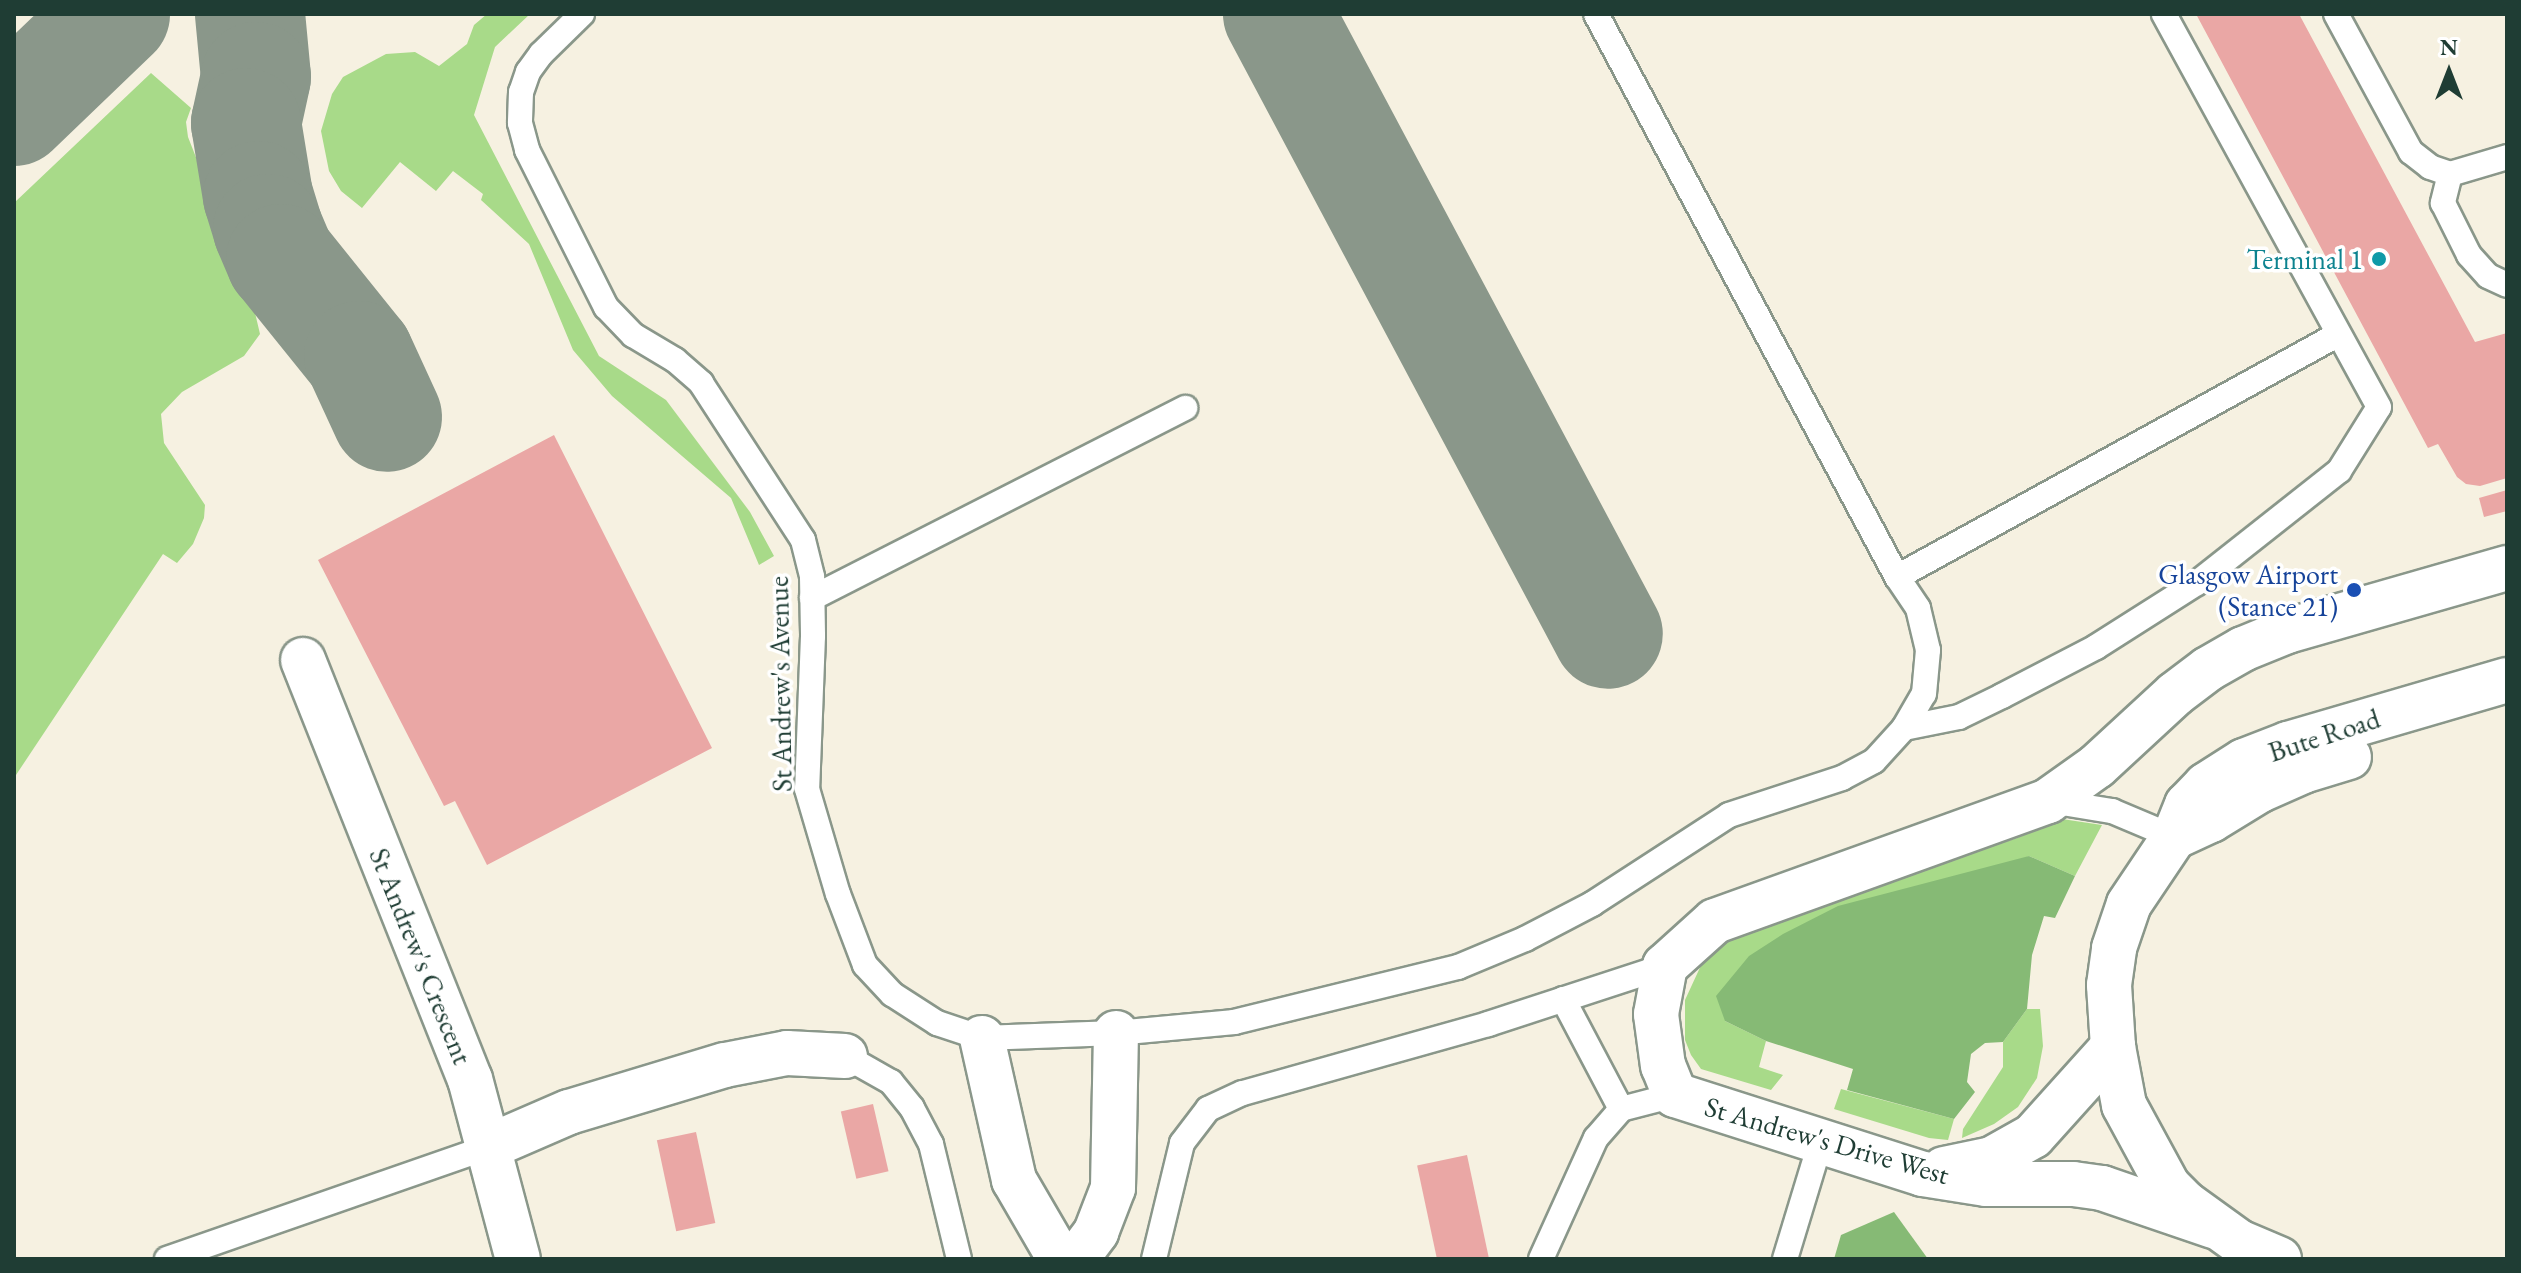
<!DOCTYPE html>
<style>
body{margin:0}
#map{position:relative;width:2521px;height:1273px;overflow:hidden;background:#f6f1e1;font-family:"EB Garamond",serif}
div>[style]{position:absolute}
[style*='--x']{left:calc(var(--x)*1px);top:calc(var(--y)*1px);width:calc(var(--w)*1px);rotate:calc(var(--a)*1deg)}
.green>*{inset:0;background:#a8da89}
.forest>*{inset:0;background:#86ba75}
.taxiway>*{height:110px;margin:-55px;padding:0 55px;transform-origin:55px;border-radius:55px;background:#8a978a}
.building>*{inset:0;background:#eaa7a5;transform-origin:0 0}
.roads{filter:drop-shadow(2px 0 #8a978a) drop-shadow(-2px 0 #8a978a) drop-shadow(0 2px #8a978a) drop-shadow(0 -2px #8a978a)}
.service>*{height:24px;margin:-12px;padding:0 12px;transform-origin:12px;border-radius:12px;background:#fff}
.minor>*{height:44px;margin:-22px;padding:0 22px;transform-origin:22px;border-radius:22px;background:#fff}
.dots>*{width:22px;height:22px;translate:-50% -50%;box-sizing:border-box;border:4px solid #fff;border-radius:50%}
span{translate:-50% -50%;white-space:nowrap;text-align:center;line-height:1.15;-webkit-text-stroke:7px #fff;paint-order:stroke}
.culture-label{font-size:28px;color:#0d838f}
.right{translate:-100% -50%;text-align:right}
.transit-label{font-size:28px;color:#164399}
.street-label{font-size:28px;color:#1f3d34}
.frame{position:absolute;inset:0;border:16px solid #1f3d34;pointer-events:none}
.north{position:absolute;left:2409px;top:32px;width:80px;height:80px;-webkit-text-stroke:6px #fff;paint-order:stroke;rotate:0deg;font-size:22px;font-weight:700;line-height:32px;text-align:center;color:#1f3d34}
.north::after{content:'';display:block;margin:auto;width:28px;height:36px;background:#1f3d34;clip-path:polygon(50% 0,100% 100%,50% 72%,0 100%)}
</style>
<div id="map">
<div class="green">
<i style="clip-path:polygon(487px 14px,530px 14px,495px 47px,474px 115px,599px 356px,666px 400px,750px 512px,774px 556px,759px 565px,731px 498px,612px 396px,573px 350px,529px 244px,481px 200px,483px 194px,453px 171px,436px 191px,400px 162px,362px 208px,341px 191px,329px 171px,321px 131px,332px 94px,343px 77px,386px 54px,415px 52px,439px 66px,467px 44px,474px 25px)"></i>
<i style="clip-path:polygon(151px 73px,191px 108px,186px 122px,188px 137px,252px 300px,260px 334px,244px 356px,182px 392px,161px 414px,164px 443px,205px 505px,204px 518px,193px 544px,177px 563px,163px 554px,14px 778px,14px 203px)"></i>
<i style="clip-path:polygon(2062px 819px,2102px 825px,2075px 876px,2029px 856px,1725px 1021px,1766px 1041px,1759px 1067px,1783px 1075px,1771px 1090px,1701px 1069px,1691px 1055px,1685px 1040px,1685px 1000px,1703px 961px,1719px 944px,1742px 929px,2017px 838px)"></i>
<i style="clip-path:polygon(2027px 1009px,2040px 1009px,2043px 1046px,2037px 1078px,2018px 1107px,1994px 1124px,1962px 1138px,1963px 1129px,2003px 1067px,2003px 1042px)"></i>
<i style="clip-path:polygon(1841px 1089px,1954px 1119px,1948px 1140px,1929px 1138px,1834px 1109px)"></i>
</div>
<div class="forest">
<i style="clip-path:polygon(2029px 856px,2075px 876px,2055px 918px,2044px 916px,2032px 955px,2027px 1009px,2003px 1042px,1985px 1043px,1971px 1054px,1967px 1082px,1975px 1092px,1954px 1119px,1847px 1090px,1853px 1069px,1766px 1041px,1725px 1021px,1716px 996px,1749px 956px,1783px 934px,1838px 906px)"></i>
<i style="clip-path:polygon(1894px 1212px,1928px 1259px,1834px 1259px,1841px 1235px)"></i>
</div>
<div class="taxiway">
<i style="--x:250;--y:14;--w:63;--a:84.6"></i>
<i style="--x:256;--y:77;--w:47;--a:102.3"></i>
<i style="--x:246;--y:123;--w:74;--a:80.7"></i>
<i style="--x:258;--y:196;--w:34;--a:73"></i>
<i style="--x:268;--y:229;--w:33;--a:67"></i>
<i style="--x:281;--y:259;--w:124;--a:51.2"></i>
<i style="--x:359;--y:356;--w:67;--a:65.3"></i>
<i style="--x:1278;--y:14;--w:702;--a:61.98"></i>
<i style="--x:14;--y:111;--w:140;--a:-43.8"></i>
</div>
<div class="building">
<i style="clip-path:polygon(2196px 14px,2299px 14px,2475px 342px,2507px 333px,2507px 478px,2480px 486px,2466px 484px,2457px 477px,2438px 444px,2428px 448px)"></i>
<i style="clip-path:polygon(554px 435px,712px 748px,487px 865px,455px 801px,444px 806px,318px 560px)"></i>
<i style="clip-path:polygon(2507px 490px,2507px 511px,2484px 517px,2479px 498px)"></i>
<i style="left:873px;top:1104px;width:69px;height:33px;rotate:77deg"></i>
<i style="left:696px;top:1132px;width:93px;height:40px;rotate:78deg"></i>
<i style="left:1467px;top:1155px;width:107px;height:51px;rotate:78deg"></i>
</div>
<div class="roads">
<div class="service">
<i style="--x:582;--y:14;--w:57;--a:135.7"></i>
<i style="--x:541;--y:54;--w:22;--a:126"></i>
<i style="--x:528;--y:72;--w:21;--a:109"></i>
<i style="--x:521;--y:92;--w:31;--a:92"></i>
<i style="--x:520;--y:123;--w:28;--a:75"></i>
<i style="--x:527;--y:150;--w:176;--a:63.3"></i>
<i style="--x:606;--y:307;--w:39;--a:46"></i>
<i style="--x:633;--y:335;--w:49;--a:30.8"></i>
<i style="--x:675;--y:360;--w:35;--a:41"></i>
<i style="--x:701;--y:383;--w:187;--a:57"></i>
<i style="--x:803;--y:540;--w:38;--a:76"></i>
<i style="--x:812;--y:577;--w:59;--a:89"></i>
<i style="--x:813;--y:636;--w:153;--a:92.2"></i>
<i style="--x:807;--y:789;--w:109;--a:73.6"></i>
<i style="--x:838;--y:894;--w:76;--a:69.2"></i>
<i style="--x:865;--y:965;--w:40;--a:47"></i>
<i style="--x:892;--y:994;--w:54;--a:32.8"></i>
<i style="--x:937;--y:1023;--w:47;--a:18.4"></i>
<i style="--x:982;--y:1038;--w:134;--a:-2.1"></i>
<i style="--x:1116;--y:1033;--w:119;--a:-5.3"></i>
<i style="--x:1234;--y:1022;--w:231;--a:-13.8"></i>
<i style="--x:1458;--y:967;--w:73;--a:-22.7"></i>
<i style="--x:1525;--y:939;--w:76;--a:-27.6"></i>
<i style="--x:1592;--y:904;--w:163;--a:-33"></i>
<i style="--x:1729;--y:815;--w:119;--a:-18.1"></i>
<i style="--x:1842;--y:778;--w:36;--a:-28"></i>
<i style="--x:1874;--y:761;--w:45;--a:-47.7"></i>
<i style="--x:1904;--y:728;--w:39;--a:-60"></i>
<i style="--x:1924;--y:694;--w:44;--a:-84.8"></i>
<i style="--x:1928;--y:650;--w:43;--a:-103.4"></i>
<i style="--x:1918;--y:608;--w:37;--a:-124"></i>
<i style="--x:1897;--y:577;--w:638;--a:-118.13"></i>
<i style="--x:2336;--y:14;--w:157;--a:61.5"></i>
<i style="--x:2411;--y:152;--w:24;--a:38"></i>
<i style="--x:2430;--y:167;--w:21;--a:19"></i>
<i style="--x:2450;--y:174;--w:59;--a:-16.6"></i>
<i style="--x:2450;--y:174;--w:30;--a:104"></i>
<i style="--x:2443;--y:203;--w:58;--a:63.4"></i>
<i style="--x:2469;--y:255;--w:28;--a:48"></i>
<i style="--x:2488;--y:276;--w:21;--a:25"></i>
<i style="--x:1897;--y:577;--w:502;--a:-28.81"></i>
<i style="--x:812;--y:598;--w:419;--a:-27"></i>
<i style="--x:1904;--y:728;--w:56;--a:-11.3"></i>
<i style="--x:1959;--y:717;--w:48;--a:-26"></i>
<i style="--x:2002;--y:696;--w:106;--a:-27.5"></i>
<i style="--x:2096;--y:647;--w:120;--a:-32.4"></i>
<i style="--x:2197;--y:583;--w:181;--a:-38.3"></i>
<i style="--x:2339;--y:471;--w:75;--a:-58"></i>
<i style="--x:2379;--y:407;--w:448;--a:-118.7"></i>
<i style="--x:2050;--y:801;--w:63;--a:9.2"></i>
<i style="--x:2112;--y:811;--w:67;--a:22.8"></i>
<i style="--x:1563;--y:999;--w:124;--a:62.2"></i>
<i style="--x:845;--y:1056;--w:53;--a:29.5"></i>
<i style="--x:891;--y:1082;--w:33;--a:51"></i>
<i style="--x:912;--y:1108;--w:41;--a:62.2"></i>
<i style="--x:931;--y:1144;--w:118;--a:76.3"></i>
<i style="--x:167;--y:1259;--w:340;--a:-19.2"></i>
<i style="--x:1154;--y:1259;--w:119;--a:-76.4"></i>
<i style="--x:1182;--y:1143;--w:43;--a:-52.6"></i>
<i style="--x:1208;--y:1109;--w:38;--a:-25"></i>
<i style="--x:1243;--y:1093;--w:255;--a:-15.7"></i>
<i style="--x:1488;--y:1024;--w:186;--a:-18.1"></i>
<i style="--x:1541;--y:1259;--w:133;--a:-65.6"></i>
<i style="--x:1596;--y:1138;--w:38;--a:-49"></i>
<i style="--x:1621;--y:1109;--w:56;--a:-14.5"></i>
<i style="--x:1785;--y:1259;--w:120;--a:-73.1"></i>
</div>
<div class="minor">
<i style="--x:303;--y:660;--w:451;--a:68.3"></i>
<i style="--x:470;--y:1079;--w:186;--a:75.1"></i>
<i style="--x:2174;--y:837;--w:41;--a:-24.7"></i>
<i style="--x:2211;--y:820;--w:57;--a:-31.5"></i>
<i style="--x:2260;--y:790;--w:47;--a:-23.8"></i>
<i style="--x:2303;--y:771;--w:48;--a:-16.9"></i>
<i style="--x:982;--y:1038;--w:146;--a:77.3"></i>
<i style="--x:1014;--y:1180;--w:91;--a:59.8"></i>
<i style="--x:488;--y:1147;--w:88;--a:-23.4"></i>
<i style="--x:569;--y:1112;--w:163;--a:-16.8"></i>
<i style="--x:725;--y:1065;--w:63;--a:-11"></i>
<i style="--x:787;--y:1053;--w:58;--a:3"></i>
<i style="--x:1944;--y:1169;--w:49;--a:-11.8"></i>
<i style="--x:1992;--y:1159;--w:47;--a:-29.3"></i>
<i style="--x:2033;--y:1136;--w:120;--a:-48"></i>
<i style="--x:2213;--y:1226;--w:117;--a:-161.1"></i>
<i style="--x:2102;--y:1188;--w:29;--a:-172"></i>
<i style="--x:2073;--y:1184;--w:87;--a:180"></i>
<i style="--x:1986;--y:1184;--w:64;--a:-171"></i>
<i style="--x:1923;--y:1174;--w:260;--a:-162.3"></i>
<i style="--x:1675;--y:1095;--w:31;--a:-112"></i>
<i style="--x:1663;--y:1066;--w:52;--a:-97.7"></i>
<i style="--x:1656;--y:1014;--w:49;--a:-79.4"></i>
<i style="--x:1665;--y:966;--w:67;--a:-42"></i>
<i style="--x:1715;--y:921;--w:354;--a:-19.8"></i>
<i style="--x:2048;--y:801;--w:60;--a:-35.5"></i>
<i style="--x:2097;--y:766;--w:106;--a:-42.7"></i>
<i style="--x:2175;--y:694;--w:41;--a:-37.1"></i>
<i style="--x:2208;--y:669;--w:40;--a:-29.7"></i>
<i style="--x:2243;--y:649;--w:48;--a:-22.2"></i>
<i style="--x:2287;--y:631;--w:229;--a:-16"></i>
<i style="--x:1076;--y:1259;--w:34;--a:-53"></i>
<i style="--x:1096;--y:1232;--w:47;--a:-68.9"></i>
<i style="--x:1113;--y:1188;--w:155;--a:-88.9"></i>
<i style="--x:2279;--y:1259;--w:43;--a:-157"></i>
<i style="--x:2239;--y:1242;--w:67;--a:-144.2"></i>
<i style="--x:2185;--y:1203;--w:24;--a:-135"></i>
<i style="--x:2168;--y:1186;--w:92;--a:-118.5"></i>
<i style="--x:2124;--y:1105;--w:59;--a:-100.7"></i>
<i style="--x:2113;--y:1047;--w:62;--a:-93.7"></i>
<i style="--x:2109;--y:985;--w:37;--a:-82"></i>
<i style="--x:2114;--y:948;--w:46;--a:-71.2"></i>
<i style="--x:2129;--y:904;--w:81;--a:-56.1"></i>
<i style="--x:2174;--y:837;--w:35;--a:-68"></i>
<i style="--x:2187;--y:805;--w:28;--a:-46"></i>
<i style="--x:2206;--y:785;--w:45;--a:-32.3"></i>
<i style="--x:2244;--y:761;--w:47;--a:-21.1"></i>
<i style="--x:2288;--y:744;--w:228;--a:-16.3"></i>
</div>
</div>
<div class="dots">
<i style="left:2379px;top:259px;background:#0f9aa8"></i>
<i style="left:2354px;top:590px;background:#1a4fb4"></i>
</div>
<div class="culture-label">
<span class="right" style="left:2363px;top:259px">Terminal 1</span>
</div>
<div class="transit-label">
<span class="right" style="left:2338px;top:590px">Glasgow Airport<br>(Stance 21)</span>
</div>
<div class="street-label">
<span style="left:780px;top:684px;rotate:-91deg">St Andrew's Avenue</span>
<span style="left:2324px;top:735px;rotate:-18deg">Bute Road</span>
<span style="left:421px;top:956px;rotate:68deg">St Andrew's Crescent</span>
<span style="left:1827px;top:1140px;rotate:16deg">St Andrew's Drive West</span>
</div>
<div class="frame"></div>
<div class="north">N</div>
</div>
